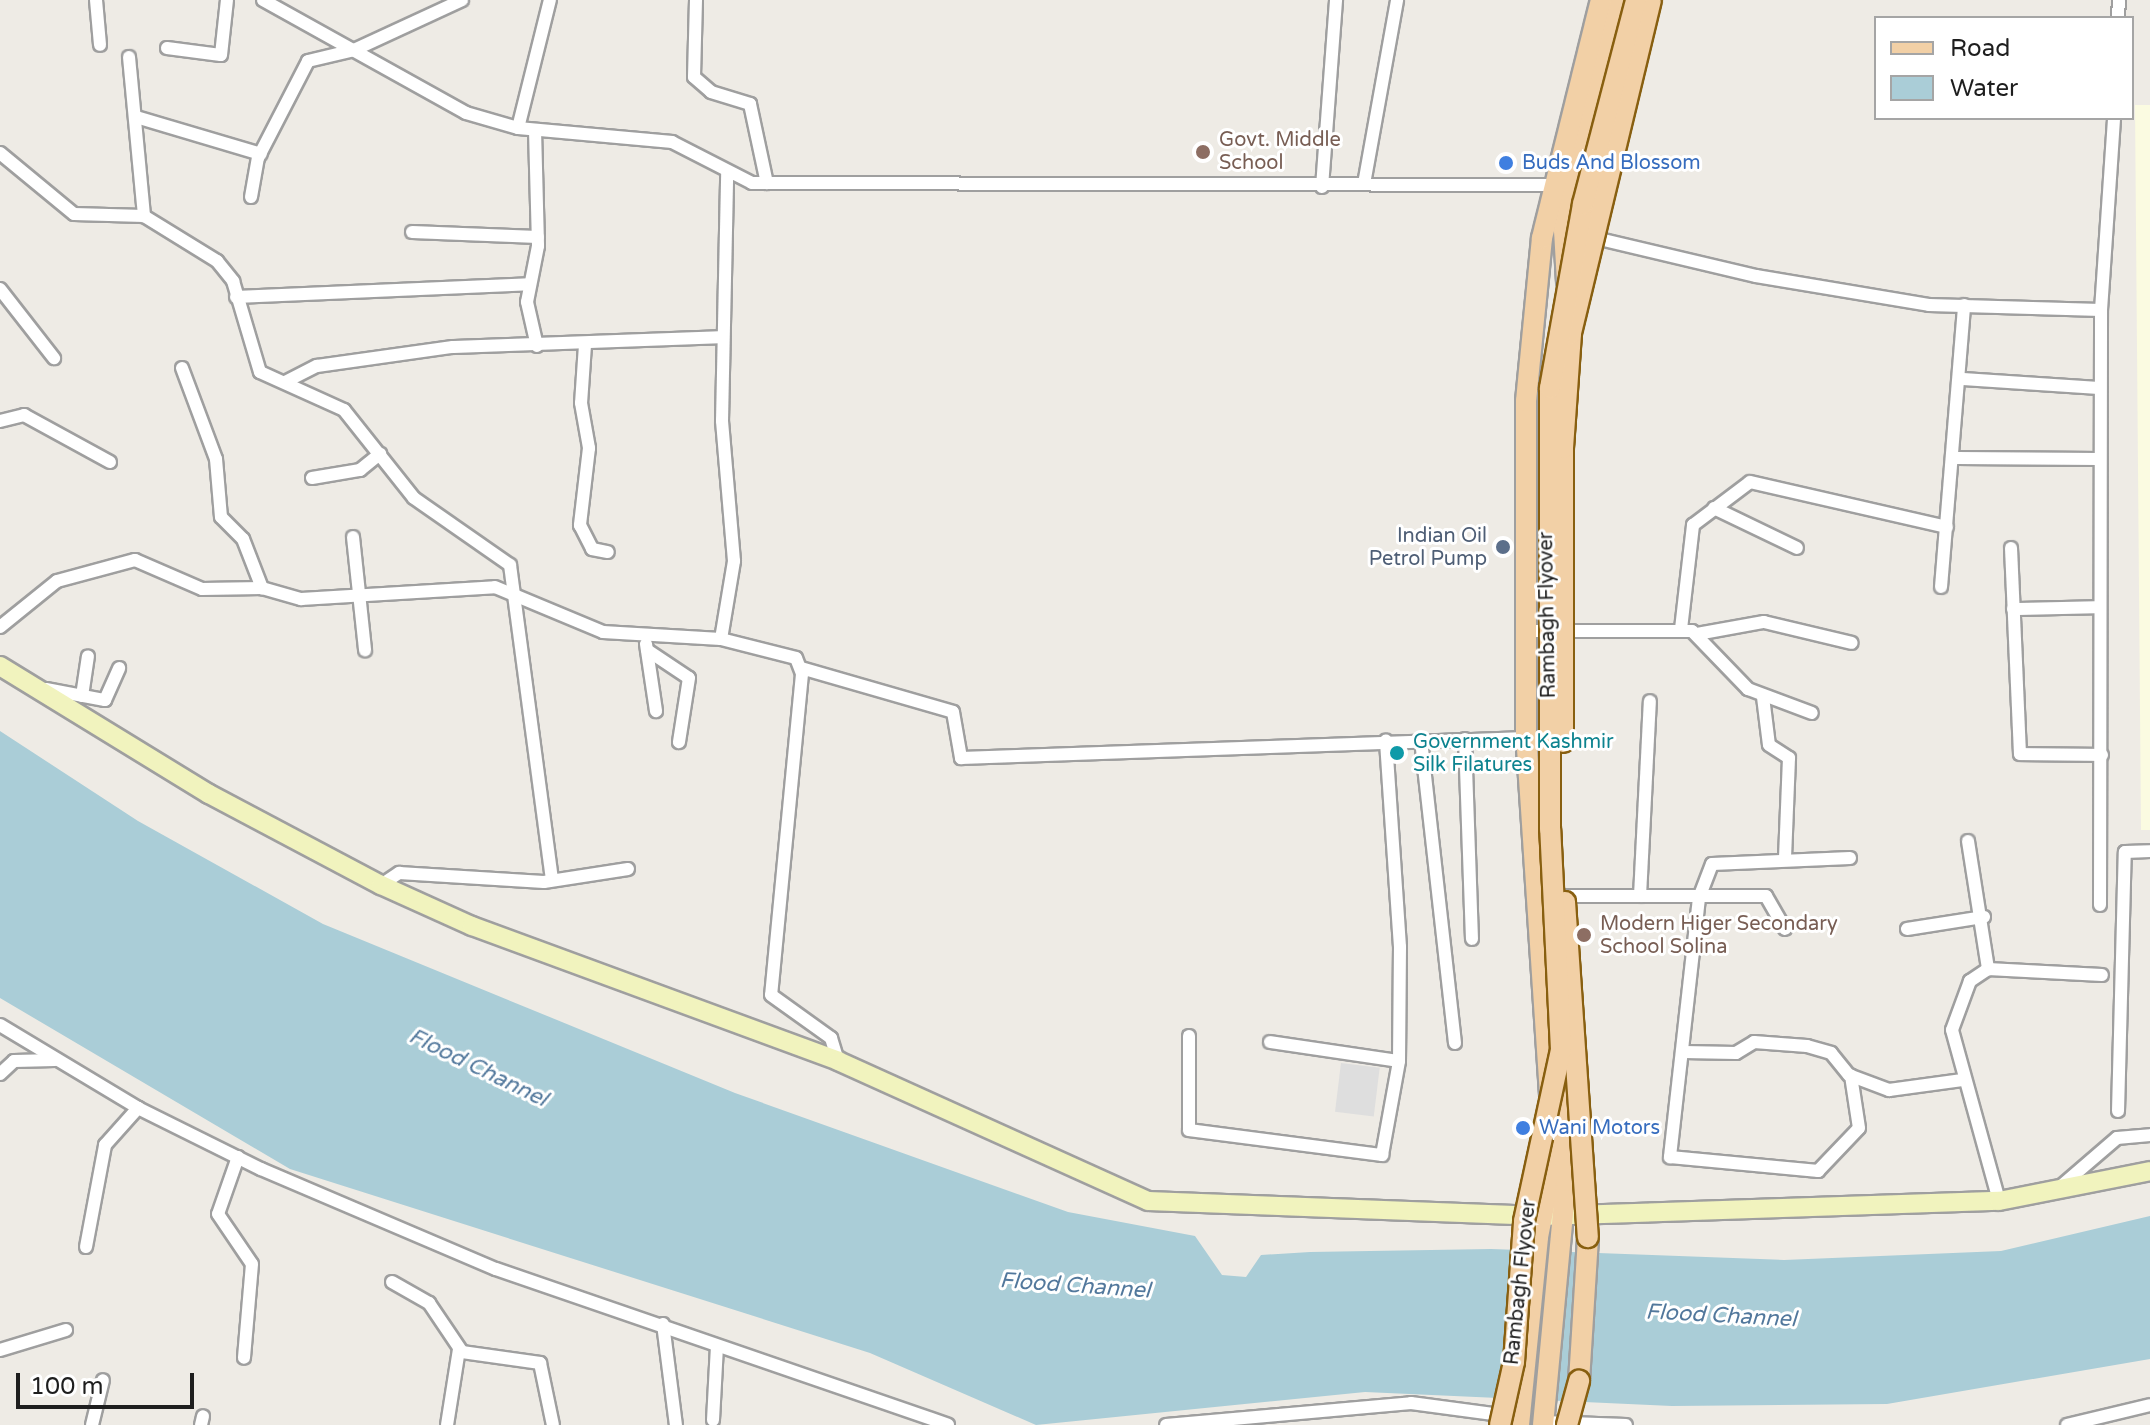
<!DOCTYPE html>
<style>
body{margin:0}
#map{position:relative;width:2150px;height:1425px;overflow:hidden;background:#eeebe5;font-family:"Varela Round",sans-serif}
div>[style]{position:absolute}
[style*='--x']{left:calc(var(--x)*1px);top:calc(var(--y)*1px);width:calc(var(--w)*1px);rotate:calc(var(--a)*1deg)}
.education>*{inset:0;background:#fbfbe1}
.parking>*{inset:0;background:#dedede;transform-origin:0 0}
.water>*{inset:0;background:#aacdd7}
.roads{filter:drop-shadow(2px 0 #9f9f9f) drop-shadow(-2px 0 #9f9f9f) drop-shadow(0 2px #9f9f9f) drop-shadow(0 -2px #9f9f9f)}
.minor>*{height:12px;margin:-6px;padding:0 6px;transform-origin:6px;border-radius:6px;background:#fff}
.secondary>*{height:18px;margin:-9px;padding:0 9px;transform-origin:9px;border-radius:9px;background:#f1f3be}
.primary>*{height:20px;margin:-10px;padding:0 10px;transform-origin:10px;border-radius:10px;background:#f2d0a6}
.bridges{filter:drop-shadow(2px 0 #885f10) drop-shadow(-2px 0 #885f10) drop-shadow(0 2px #885f10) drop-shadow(0 -2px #885f10)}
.primary-bridge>*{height:20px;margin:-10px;padding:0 10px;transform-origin:10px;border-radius:10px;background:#f2d0a6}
.dots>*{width:22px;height:22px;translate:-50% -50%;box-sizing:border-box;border:4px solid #fff;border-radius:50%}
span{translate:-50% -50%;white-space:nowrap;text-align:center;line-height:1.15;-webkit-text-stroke:6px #fff;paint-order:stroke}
.education-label{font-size:20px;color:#785e54}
.left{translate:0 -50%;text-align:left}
.shop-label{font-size:20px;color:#366cbe}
.service-label{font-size:20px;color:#4e5e75}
.right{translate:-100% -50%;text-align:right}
.street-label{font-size:20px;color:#1e1e1e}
.culture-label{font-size:20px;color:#0d838f}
.water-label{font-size:22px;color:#52789c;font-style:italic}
.legend{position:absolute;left:1874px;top:16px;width:260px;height:104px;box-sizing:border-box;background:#fff;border:2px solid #a5a5a5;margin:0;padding:10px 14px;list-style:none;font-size:24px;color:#1e1e1e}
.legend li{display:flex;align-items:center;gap:16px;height:40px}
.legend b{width:40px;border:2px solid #a5a5a5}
.scale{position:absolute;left:16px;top:1373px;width:178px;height:36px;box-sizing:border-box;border:4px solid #1e1e1e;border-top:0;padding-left:10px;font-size:24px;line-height:28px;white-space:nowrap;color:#1e1e1e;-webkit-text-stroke:6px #fff;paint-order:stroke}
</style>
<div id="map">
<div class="education">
<i style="clip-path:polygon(2135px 105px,2150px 105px,2150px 830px,2141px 830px)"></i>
</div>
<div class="parking">
<i style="left:1341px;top:1063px;width:39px;height:49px;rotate:7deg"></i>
</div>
<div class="water">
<i style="clip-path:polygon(0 731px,138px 821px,323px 924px,735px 1093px,1068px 1212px,1195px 1236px,1222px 1275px,1246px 1277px,1261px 1255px,1310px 1252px,1491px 1249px,1784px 1260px,2001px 1251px,2150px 1216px,2150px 1359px,1887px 1404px,1672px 1406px,1365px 1392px,1036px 1425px,870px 1353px,290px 1169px,0 998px)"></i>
</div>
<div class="roads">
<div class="minor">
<i style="--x:96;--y:0;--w:45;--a:84.9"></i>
<i style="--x:263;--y:0;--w:232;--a:29.1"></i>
<i style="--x:466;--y:113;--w:54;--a:16.1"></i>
<i style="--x:518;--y:128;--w:155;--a:5.2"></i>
<i style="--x:672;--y:142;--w:90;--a:27.1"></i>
<i style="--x:752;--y:183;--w:802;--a:0.14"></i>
<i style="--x:696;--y:0;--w:77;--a:91.5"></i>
<i style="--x:694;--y:77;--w:23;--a:41"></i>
<i style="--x:711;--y:92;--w:41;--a:17.1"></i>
<i style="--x:750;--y:104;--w:81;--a:77.9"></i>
<i style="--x:2118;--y:18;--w:18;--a:-87"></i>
<i style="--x:167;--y:48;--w:54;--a:7.4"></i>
<i style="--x:221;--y:55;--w:55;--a:-83.8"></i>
<i style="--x:129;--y:57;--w:160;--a:84.6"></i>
<i style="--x:136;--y:117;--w:130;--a:16.5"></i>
<i style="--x:518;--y:128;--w:132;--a:-76"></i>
<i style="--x:535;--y:130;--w:116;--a:88.5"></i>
<i style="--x:538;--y:246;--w:57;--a:101.1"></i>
<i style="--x:527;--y:302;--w:45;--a:77.2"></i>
<i style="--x:0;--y:153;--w:96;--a:39.5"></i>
<i style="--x:74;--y:214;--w:70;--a:1.6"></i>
<i style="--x:144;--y:216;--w:86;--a:31.7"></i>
<i style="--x:217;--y:261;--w:26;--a:51"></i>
<i style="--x:233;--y:281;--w:95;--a:73.5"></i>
<i style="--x:260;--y:372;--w:92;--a:24.3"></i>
<i style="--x:344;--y:410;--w:112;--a:51.5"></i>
<i style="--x:414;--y:498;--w:117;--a:34.9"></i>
<i style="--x:510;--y:565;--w:318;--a:82.4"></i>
<i style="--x:1364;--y:184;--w:187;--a:-79.8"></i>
<i style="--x:1322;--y:187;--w:188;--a:-85.7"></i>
<i style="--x:251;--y:197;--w:40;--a:-80"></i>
<i style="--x:258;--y:158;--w:109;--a:-62.7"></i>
<i style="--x:308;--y:61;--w:47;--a:-13.4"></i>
<i style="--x:354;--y:50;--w:119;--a:-24.8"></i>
<i style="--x:412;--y:232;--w:126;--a:2.3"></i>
<i style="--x:1591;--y:237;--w:170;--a:13.3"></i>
<i style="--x:1756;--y:276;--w:175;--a:9.5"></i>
<i style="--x:1929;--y:305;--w:172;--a:1.7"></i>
<i style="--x:0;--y:289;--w:88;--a:52"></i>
<i style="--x:236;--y:297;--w:293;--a:-2.5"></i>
<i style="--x:585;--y:345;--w:58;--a:93.9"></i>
<i style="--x:581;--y:403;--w:46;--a:79.9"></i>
<i style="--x:589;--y:448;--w:78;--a:96.7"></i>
<i style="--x:580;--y:525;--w:27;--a:63"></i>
<i style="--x:592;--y:549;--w:16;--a:11"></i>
<i style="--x:182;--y:368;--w:97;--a:69.5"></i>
<i style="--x:216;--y:459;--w:58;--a:85.1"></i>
<i style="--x:221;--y:517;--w:31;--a:45"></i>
<i style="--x:243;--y:539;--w:53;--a:68.8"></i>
<i style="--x:1963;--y:379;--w:136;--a:3.8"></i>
<i style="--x:285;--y:382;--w:36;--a:-27"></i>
<i style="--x:317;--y:366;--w:137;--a:-8"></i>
<i style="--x:453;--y:347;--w:267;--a:-2.1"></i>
<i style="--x:0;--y:421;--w:25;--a:-14"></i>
<i style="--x:24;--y:415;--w:98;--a:28.7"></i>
<i style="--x:1957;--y:458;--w:142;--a:0.4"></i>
<i style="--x:312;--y:478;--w:49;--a:-9.5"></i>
<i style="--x:360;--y:470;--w:26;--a:-39"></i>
<i style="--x:1714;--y:508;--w:92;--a:25.7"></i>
<i style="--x:353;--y:537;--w:114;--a:83.9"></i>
<i style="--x:2011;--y:548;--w:206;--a:87.5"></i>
<i style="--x:2020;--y:754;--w:82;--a:0.7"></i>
<i style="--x:1941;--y:587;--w:283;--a:-85.3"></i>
<i style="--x:2013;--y:609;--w:87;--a:-1.3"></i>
<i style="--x:0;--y:627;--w:73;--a:-38.9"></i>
<i style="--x:57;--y:581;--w:81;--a:-15.1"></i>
<i style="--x:135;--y:560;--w:73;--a:23.4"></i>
<i style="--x:202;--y:589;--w:60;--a:-1"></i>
<i style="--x:262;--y:588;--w:41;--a:15.8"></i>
<i style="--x:301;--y:599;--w:194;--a:-3.5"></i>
<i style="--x:495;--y:587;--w:117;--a:22.6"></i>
<i style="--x:603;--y:632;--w:118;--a:3.4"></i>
<i style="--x:721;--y:639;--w:77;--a:14.2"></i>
<i style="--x:796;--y:658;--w:17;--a:69"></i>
<i style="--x:802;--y:674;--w:322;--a:95.5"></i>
<i style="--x:771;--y:995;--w:74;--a:35.6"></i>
<i style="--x:831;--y:1038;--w:24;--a:73"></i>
<i style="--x:1681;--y:629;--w:105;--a:-83.4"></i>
<i style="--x:1693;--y:525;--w:71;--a:-37"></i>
<i style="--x:1750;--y:482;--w:202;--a:12.9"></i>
<i style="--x:1524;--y:631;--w:168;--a:0"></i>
<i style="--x:1692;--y:631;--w:81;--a:46"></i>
<i style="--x:1748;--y:689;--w:68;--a:20.6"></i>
<i style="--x:1697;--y:634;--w:68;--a:-10.2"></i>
<i style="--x:1764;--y:622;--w:90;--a:13.4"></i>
<i style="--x:721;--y:639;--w:79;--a:-80.5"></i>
<i style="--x:734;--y:561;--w:141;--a:-94.9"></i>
<i style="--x:722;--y:421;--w:248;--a:-88.8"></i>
<i style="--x:646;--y:644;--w:68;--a:81.5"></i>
<i style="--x:647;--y:650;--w:50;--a:33.7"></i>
<i style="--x:689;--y:678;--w:65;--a:98.9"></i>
<i style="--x:801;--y:668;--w:158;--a:16.1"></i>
<i style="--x:953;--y:712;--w:47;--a:80.1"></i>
<i style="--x:961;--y:758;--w:565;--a:-2.03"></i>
<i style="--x:46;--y:689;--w:60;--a:10.6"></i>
<i style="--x:105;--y:700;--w:35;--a:-66"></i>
<i style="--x:82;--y:696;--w:40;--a:-81.5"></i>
<i style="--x:1763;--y:697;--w:48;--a:82.9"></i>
<i style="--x:1769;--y:745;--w:24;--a:33"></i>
<i style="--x:1789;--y:758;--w:99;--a:92.3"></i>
<i style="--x:1465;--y:739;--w:200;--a:88"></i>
<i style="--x:1421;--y:740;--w:305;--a:83.6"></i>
<i style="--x:1968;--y:841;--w:130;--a:81.1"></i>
<i style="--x:1988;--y:969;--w:114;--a:3"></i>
<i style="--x:1850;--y:858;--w:138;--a:177.5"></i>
<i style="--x:1712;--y:864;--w:36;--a:111"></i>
<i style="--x:1699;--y:898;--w:261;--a:96.4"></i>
<i style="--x:1670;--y:1157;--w:149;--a:5.4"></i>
<i style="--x:1818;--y:1171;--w:59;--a:-46.4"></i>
<i style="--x:1859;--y:1128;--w:53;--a:-98.7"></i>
<i style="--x:381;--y:885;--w:22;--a:-34"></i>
<i style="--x:399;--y:873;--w:145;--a:3.6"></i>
<i style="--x:544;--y:882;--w:85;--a:-8.8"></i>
<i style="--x:1558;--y:896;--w:208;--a:0"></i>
<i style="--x:1766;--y:896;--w:38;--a:60"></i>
<i style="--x:1640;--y:896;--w:195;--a:-87.1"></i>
<i style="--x:2100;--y:905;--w:595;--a:-89.9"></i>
<i style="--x:2101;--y:310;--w:192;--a:-86.1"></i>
<i style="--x:1907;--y:929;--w:78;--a:-8.9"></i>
<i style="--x:1988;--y:969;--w:22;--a:146"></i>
<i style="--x:1970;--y:981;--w:52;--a:110.2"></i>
<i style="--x:1952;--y:1030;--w:177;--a:74.6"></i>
<i style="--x:0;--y:1025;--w:161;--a:31"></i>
<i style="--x:138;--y:1108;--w:137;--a:26.4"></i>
<i style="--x:261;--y:1169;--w:255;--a:23.1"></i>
<i style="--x:496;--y:1269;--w:478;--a:19"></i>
<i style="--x:1189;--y:1036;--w:94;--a:90"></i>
<i style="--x:1189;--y:1130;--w:195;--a:7.4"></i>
<i style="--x:1382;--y:1155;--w:96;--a:-79.7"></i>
<i style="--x:1399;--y:1061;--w:114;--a:-89.5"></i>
<i style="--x:1400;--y:947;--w:207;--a:-93.9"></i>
<i style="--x:1270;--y:1042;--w:130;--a:8.4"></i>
<i style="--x:1684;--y:1052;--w:52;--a:1.1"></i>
<i style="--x:1736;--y:1053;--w:21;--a:-31"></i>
<i style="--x:1754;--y:1042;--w:53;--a:4.3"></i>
<i style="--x:1807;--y:1046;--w:25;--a:16"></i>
<i style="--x:1831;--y:1053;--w:28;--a:51"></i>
<i style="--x:1849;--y:1075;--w:43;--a:20.6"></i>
<i style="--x:1889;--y:1090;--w:74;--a:-7.8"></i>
<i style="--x:0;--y:1074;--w:19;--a:-43"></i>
<i style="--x:14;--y:1061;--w:41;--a:-1.4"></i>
<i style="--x:2118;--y:1111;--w:259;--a:-88.5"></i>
<i style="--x:2125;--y:852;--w:25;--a:-2"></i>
<i style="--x:238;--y:1157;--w:60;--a:109.3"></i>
<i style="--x:218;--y:1214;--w:60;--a:55.8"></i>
<i style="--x:252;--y:1264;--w:94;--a:94.9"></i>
<i style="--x:2060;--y:1187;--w:75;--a:-40.7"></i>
<i style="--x:2117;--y:1138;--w:33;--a:-5"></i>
<i style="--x:86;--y:1247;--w:104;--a:-79.4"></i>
<i style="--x:105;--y:1145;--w:50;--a:-48.3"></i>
<i style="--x:392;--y:1282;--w:43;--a:29.6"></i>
<i style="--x:429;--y:1303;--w:59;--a:56"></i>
<i style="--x:462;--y:1352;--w:79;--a:8"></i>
<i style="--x:540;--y:1363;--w:63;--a:78.2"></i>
<i style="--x:663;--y:1324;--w:102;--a:82.7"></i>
<i style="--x:0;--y:1350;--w:69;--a:-16.9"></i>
<i style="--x:713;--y:1420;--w:74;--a:-86.9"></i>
<i style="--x:1543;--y:1422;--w:83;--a:2.1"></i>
<i style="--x:92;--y:1425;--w:46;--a:-76.3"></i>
<i style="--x:201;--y:1425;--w:9;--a:-77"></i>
<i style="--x:447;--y:1425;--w:77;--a:-81"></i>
<i style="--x:1166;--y:1425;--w:246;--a:-5.1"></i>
<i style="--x:1411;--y:1403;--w:98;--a:7.6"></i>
<i style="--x:2067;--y:1425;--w:85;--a:-13.5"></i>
</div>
<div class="secondary">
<i style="--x:0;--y:666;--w:245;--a:31.5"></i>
<i style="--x:209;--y:794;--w:195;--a:27.9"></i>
<i style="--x:381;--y:885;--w:100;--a:24.3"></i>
<i style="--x:472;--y:926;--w:390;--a:20.2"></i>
<i style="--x:838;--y:1061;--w:340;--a:24.3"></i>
<i style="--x:1148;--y:1201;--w:393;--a:2.2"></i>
<i style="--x:1541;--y:1216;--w:458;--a:-1.9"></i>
<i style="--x:1999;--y:1201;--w:154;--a:-11.2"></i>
</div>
<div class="primary">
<i style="--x:1567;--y:282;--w:52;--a:-93.3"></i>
<i style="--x:1564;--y:230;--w:236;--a:-77.5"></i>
<i style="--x:1579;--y:1381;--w:144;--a:-86.4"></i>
<i style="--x:1519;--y:1425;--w:189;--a:-84.2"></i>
<i style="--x:1538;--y:1237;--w:84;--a:-79"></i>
<i style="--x:1554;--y:1155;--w:418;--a:-93.8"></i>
<i style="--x:1526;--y:738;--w:337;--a:-90"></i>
<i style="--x:1526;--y:401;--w:164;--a:-84.4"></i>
<i style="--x:1542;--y:238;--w:245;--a:-76.1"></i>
<i style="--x:1543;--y:1425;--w:245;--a:-84.6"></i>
<i style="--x:1566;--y:1181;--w:135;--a:-90"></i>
</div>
</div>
<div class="bridges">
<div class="primary-bridge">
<i style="--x:1563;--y:742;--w:294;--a:-90"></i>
<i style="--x:1563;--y:448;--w:115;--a:-86"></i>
<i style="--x:1571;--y:333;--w:342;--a:-76.5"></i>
<i style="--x:1565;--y:902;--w:336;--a:86.1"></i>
<i style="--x:1500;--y:1425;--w:65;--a:-77.5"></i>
<i style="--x:1514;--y:1362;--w:141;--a:-85.9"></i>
<i style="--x:1524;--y:1221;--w:175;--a:-77.8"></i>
<i style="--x:1561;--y:1050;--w:221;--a:-92.8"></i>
<i style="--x:1550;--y:829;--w:441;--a:-90"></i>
<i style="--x:1550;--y:388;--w:187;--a:-79.8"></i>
<i style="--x:1583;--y:204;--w:211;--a:-75.4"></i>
<i style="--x:1567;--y:1425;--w:46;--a:-74.7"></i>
</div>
</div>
<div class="dots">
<i style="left:1203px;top:152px;background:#8d6e63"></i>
<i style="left:1506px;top:163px;background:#3f7fe0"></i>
<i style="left:1503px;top:547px;background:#5c6f8a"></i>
<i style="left:1397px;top:753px;background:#0f9aa8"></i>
<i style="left:1584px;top:935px;background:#8d6e63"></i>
<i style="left:1523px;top:1128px;background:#3f7fe0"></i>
</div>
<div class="education-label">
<span class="left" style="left:1219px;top:152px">Govt. Middle<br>School</span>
<span class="left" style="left:1600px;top:936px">Modern Higer Secondary<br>School Solina</span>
</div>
<div class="shop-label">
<span class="left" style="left:1522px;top:163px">Buds And Blossom</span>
<span class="left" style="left:1539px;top:1128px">Wani Motors</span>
</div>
<div class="service-label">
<span class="right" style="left:1487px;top:548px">Indian Oil<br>Petrol Pump</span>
</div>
<div class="street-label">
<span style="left:1548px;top:615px;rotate:-91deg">Rambagh Flyover</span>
<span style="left:1521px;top:1282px;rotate:-84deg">Rambagh Flyover</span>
</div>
<div class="culture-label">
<span class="left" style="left:1413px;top:754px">Government Kashmir<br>Silk Filatures</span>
</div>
<div class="water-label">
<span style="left:478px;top:1068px;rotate:26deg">Flood Channel</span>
<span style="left:1075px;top:1286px;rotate:4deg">Flood Channel</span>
<span style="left:1721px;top:1316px;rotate:3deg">Flood Channel</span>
</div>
<ul class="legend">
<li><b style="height:10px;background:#f2d0a6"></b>Road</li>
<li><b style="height:22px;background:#aacdd7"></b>Water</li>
</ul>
<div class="scale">100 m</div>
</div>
